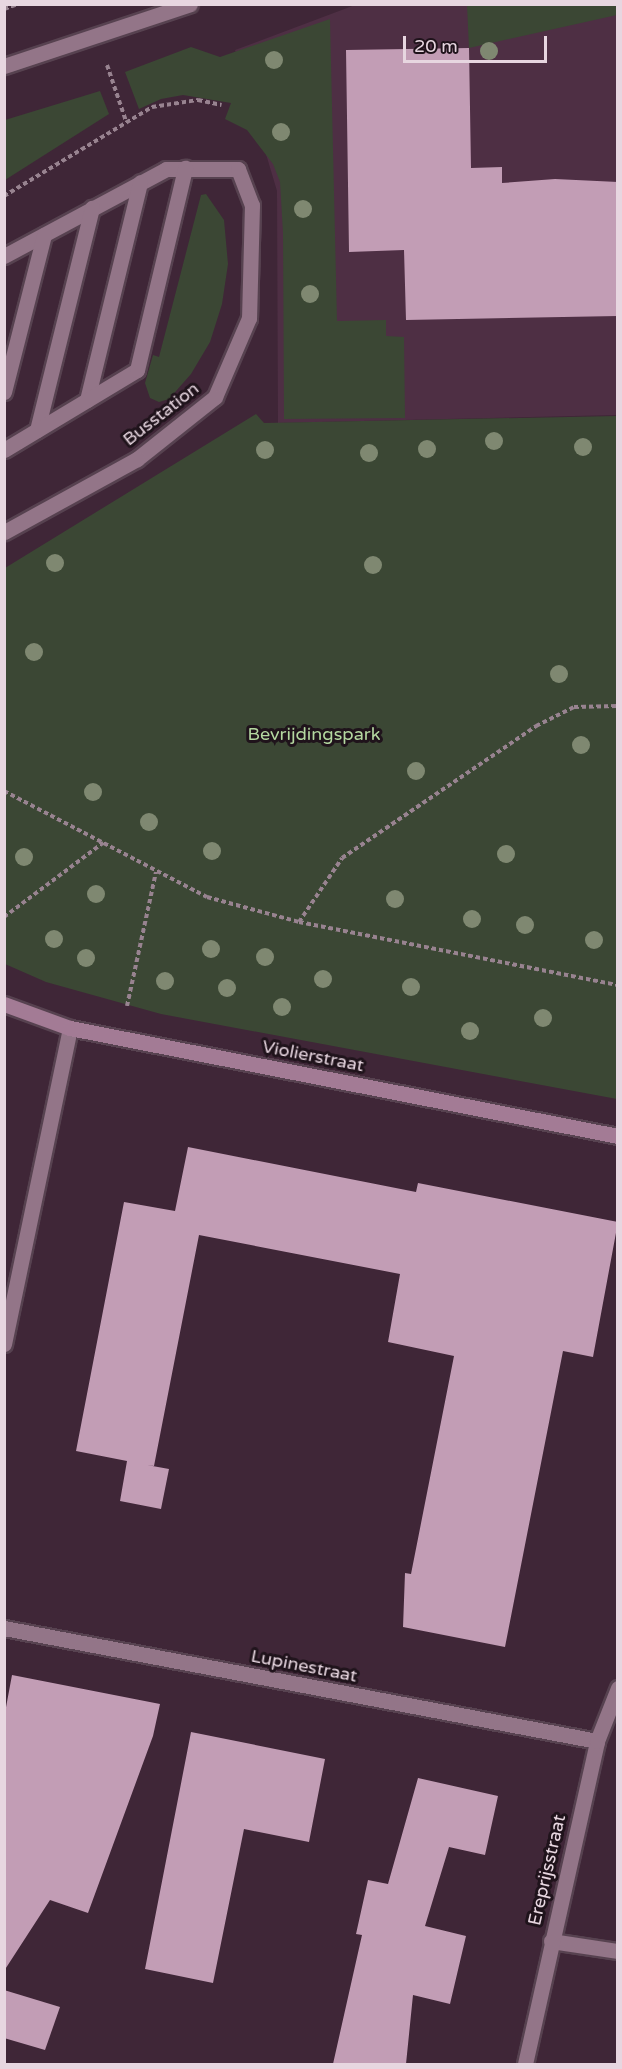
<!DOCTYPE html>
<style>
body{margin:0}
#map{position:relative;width:622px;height:2069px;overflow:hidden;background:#3f2637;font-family:"Varela Round",sans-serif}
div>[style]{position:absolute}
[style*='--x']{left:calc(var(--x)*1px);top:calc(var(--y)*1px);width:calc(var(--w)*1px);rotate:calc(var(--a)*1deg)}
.built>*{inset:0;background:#4e2f44}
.green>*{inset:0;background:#3b4734}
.building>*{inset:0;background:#c29db5}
.path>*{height:4px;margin-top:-2px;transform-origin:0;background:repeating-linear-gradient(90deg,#988390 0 4.5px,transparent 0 7.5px)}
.roads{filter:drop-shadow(2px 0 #574250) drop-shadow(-2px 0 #574250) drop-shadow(0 2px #574250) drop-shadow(0 -2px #574250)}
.lane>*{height:15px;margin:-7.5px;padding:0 7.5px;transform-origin:7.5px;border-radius:7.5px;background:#937588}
.street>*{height:15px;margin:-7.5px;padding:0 7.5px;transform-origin:7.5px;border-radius:7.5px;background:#937588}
.secondary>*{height:15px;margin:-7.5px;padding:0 7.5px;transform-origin:7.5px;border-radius:7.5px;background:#a37b95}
.trees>*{width:18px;height:18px;margin:-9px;border-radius:50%;background:#7f8871}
span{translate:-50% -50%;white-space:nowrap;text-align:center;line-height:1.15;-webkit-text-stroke:6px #1f131b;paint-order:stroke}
.street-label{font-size:18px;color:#e7d6e0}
.park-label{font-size:18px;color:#b4d8a0}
.frame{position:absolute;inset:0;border:6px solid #e7d6e0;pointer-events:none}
.scale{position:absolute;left:403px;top:36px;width:144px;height:27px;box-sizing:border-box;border:3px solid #e7d6e0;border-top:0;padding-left:8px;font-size:18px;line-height:21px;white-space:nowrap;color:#e7d6e0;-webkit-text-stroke:4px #1f131b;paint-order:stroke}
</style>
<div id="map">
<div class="built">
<i style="clip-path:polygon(355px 5px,617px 5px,617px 415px,278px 423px,277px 191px,235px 50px)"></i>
</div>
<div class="green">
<i style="clip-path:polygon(467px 5px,617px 5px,617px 15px,469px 48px)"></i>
<i style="clip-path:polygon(330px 19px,337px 321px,386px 320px,386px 336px,404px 337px,405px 418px,284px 419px,283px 233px,280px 182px,273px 164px,247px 130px,225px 119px,231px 103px,183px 95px,161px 99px,139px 109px,125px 72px,191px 47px,220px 57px)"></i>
<i style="clip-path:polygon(100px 91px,109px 114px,5px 180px,5px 120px)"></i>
<i style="clip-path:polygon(206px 194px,224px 220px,228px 264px,222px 304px,210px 342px,191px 374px,169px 399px,159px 402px,150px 398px,145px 383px,153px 355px,159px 357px,201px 195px)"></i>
<i style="clip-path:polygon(256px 414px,264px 423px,617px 416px,617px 1099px,161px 1014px,46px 982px,5px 964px,5px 568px)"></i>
</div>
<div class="building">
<i style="clip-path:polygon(469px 48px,471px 168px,502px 167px,502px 183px,555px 179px,618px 182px,618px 316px,406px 320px,404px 250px,349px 252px,346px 50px)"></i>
<i style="clip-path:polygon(188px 1147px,416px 1192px,418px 1183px,618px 1222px,593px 1357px,563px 1351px,505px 1647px,403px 1627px,405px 1573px,411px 1574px,454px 1356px,388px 1342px,400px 1274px,199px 1235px,154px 1466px,147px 1465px,169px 1469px,161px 1509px,120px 1501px,127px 1461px,76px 1451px,124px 1202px,175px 1211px)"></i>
<i style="clip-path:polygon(12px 1675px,160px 1704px,153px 1736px,88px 1913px,50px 1900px,4px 1971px,4px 1718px)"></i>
<i style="clip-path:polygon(191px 1732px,325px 1759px,309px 1842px,244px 1829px,213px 1983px,145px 1969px)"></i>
<i style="clip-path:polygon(418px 1778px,498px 1796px,485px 1855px,449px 1847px,425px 1926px,466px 1936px,450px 2004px,413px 1995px,406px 2064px,333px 2064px,362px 1935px,356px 1934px,368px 1880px,388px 1884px)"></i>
<i style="clip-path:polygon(4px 1990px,60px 2007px,45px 2050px,4px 2038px)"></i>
</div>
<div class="path">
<i style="--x:4;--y:9;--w:15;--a:-20"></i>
<i style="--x:107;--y:65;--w:59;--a:71.3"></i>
<i style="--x:4;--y:196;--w:173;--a:-31"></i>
<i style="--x:152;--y:107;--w:47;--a:-8.7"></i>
<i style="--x:198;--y:100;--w:24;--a:12"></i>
<i style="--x:4;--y:791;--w:229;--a:27.6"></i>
<i style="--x:207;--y:897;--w:95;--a:15.2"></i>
<i style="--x:299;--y:922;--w:325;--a:11.2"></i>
<i style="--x:4;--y:917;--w:124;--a:-36.8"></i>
<i style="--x:299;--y:922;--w:77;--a:-56.1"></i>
<i style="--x:342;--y:858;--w:235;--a:-34.2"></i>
<i style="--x:536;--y:726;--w:42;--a:-26.6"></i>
<i style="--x:574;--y:707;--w:44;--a:-1.3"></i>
<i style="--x:127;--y:1006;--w:137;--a:-77.8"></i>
</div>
<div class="roads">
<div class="lane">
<i style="--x:4;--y:256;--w:184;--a:-28.2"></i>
<i style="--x:166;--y:169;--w:72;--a:0"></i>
<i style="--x:238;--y:169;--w:39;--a:69"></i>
<i style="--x:252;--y:205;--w:113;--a:91.5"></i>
<i style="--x:249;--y:318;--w:86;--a:113.3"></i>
<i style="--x:215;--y:397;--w:100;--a:141.5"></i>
<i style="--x:137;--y:459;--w:152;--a:151.2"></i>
<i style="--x:4;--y:392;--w:162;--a:-75.7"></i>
<i style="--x:87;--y:400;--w:224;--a:-76.3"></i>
<i style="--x:37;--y:430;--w:229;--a:-76.1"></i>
<i style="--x:4;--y:450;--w:155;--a:-31"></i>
<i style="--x:137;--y:370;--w:208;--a:-76.6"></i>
</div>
<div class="street">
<i style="--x:4;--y:66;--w:196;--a:-18.4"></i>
<i style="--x:4;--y:1344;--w:323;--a:-78.2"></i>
<i style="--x:4;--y:1628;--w:604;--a:10.79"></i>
<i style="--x:551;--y:1941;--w:68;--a:8.5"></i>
<i style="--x:525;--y:2064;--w:331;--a:-77.4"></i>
<i style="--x:597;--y:1741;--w:57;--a:-68.4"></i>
</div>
<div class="secondary">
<i style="--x:4;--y:1004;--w:70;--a:20"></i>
<i style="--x:70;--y:1028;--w:559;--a:11.15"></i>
</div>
</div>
<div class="trees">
<i style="left:489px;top:51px"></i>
<i style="left:274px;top:60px"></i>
<i style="left:281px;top:132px"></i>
<i style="left:303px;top:209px"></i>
<i style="left:310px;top:294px"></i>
<i style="left:494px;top:441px"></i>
<i style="left:583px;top:447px"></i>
<i style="left:427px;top:449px"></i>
<i style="left:265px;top:450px"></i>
<i style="left:369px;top:453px"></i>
<i style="left:55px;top:563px"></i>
<i style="left:373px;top:565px"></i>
<i style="left:34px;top:652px"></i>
<i style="left:559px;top:674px"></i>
<i style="left:581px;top:745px"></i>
<i style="left:416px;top:771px"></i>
<i style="left:93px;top:792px"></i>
<i style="left:149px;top:822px"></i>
<i style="left:212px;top:851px"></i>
<i style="left:506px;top:854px"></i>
<i style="left:24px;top:857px"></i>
<i style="left:96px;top:894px"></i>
<i style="left:395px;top:899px"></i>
<i style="left:472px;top:919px"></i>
<i style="left:525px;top:925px"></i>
<i style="left:54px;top:939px"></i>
<i style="left:594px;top:940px"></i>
<i style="left:211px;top:949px"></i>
<i style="left:265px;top:957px"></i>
<i style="left:86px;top:958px"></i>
<i style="left:323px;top:979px"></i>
<i style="left:165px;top:981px"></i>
<i style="left:411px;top:987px"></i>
<i style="left:227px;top:988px"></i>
<i style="left:282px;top:1007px"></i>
<i style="left:543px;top:1018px"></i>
<i style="left:470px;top:1031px"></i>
</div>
<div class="street-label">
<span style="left:161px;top:414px;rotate:-38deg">Busstation</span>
<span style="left:313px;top:1056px;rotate:11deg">Violierstraat</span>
<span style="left:304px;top:1666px;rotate:11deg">Lupinestraat</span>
<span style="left:547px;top:1870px;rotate:-77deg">Ereprijsstraat</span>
</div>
<div class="park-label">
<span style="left:314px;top:734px">Bevrijdingspark</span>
</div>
<div class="frame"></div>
<div class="scale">20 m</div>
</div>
